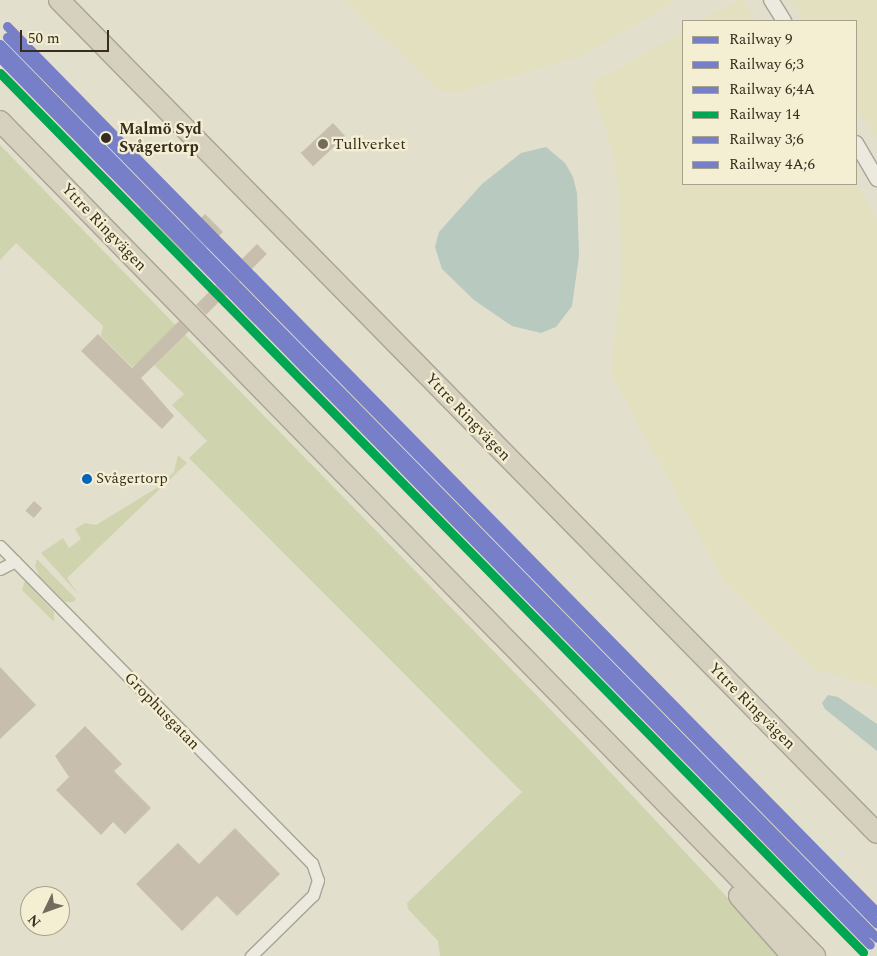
<!DOCTYPE html>
<meta charset="utf-8">
<style>
body{margin:0}
#map{position:relative;width:877px;height:956px;overflow:hidden;background:#e3dfcd;font-family:Spectral,serif}
div>[style]{position:absolute}
[style*='--x']{left:calc(var(--x)*1px);top:calc(var(--y)*1px);width:calc(var(--w)*1px);rotate:calc(var(--a)*1deg)}
.farmland>*{inset:0;background:#e2e0be}
.green>*{inset:0;background:#cfd4af}
.water>*{inset:0;background:#b8c9c0}
.building>*{inset:0;background:#c7beae;transform-origin:0 0}
.roads{filter:drop-shadow(1px 0 #a8a496) drop-shadow(-1px 0 #a8a496) drop-shadow(0 1px #a8a496) drop-shadow(0 -1px #a8a496)}
.minor>*{height:11px;margin:-5.5px;padding:0 5.5px;transform-origin:5.5px;border-radius:5.5px;background:#ece9de}
.tertiary>*{height:14px;margin:-7px;padding:0 7px;transform-origin:7px;border-radius:7px;background:#ece9de}
.motorway>*{height:20px;margin:-10px;padding:0 10px;transform-origin:10px;border-radius:10px;background:#d6d0be}
.rail-1>*{height:9px;margin:-4.5px;padding:0 4.5px;transform-origin:4.5px;border-radius:4.5px;background:#767fc8}
.rail-2>*{height:9px;margin:-4.5px;padding:0 4.5px;transform-origin:4.5px;border-radius:4.5px;background:#767fc8}
.rail-3>*{height:9px;margin:-4.5px;padding:0 4.5px;transform-origin:4.5px;border-radius:4.5px;background:#767fc8}
.rail-4>*{height:9px;margin:-4.5px;padding:0 4.5px;transform-origin:4.5px;border-radius:4.5px;background:#00a651}
.rail-5>*{height:9px;margin:-4.5px;padding:0 4.5px;transform-origin:4.5px;border-radius:4.5px;background:#767fc8}
.rail-6>*{height:9px;margin:-4.5px;padding:0 4.5px;transform-origin:4.5px;border-radius:4.5px;background:#767fc8}
.dots>*{width:14px;height:14px;translate:-50% -50%;box-sizing:border-box;border:2px solid #f4efd3;border-radius:50%}
span{translate:-50% -50%;white-space:nowrap;text-align:center;line-height:1.15;-webkit-text-stroke:4.5px #f4efd3;paint-order:stroke}
.bus-label{font-size:15px;color:#372d1e}
.left{translate:0 -50%;text-align:left}
.stop-label{font-size:16px;color:#372d1e;font-weight:700}
.poi-label{font-size:16px;color:#372d1e}
.street-label{font-size:16px;color:#372d1e}
.legend{position:absolute;left:682px;top:20px;width:175px;height:165px;box-sizing:border-box;background:#f4efd3;border:1px solid #a8a18b;margin:0;padding:6px 9px;list-style:none;font-size:15px;color:#372d1e}
.legend li{display:flex;align-items:center;gap:10px;height:25px}
.legend b{width:25px;border:1px solid #a8a18b}
.north{position:absolute;left:20px;top:886px;width:50px;height:50px;box-sizing:border-box;background:#f4efd3;border:1px solid #a8a18b;border-radius:50%;rotate:228deg;font-size:14px;font-weight:700;line-height:20px;text-align:center;color:#372d1e}
.north::after{content:'';display:block;margin:auto;width:18px;height:22px;background:#736b5b;clip-path:polygon(50% 0,100% 100%,50% 72%,0 100%)}
.scale{position:absolute;left:20px;top:30px;width:89px;height:22px;box-sizing:border-box;border:2px solid #372d1e;border-top:0;padding-left:6px;font-size:15px;line-height:18px;white-space:nowrap;color:#372d1e;-webkit-text-stroke:4px #f4efd3;paint-order:stroke}
</style>
<div id="map">
<div class="farmland">
<i style="clip-path:polygon(345px 0,677px 0,584px 55px,451px 94px,437px 89px)"></i>
<i style="clip-path:polygon(739px 0,743px 0,756px 21px,700px 21px)"></i>
<i style="clip-path:polygon(791px 0,877px 0,877px 141px,856px 107px,856px 21px,804px 21px)"></i>
<i style="clip-path:polygon(683px 31px,683px 184px,856px 184px,877px 219px,877px 687px,814px 669px,725px 583px,611px 374px,622px 271px,619px 194px,614px 156px,593px 91px,595px 81px)"></i>
</div>
<div class="green">
<i style="clip-path:polygon(0 145px,585px 745px,782px 956px,440px 956px,438px 941px,408px 909px,407px 903px,522px 792px,189px 458px,207px 441px,172px 405px,184px 394px,145px 356px,132px 367px,101px 336px,103px 326px,16px 243px,0 260px)"></i>
<i style="clip-path:polygon(178px 455px,187px 463px,67px 578px,79px 595px,41px 553px,63px 538px,69px 548px,81px 539px,75px 529px,85px 523px,96px 525px,155px 489px,174px 472px)"></i>
<i style="clip-path:polygon(37px 559px,76px 599px,73px 602px,65px 602px,40px 577px,35px 566px)"></i>
<i style="clip-path:polygon(25px 581px,54px 612px,54px 622px,22px 590px)"></i>
</div>
<div class="water">
<i style="clip-path:polygon(546px 147px,565px 163px,573px 177px,577px 193px,579px 256px,572px 306px,556px 327px,541px 333px,512px 326px,474px 300px,442px 269px,435px 247px,439px 232px,482px 184px,521px 153px)"></i>
<i style="clip-path:polygon(828px 695px,838px 697px,877px 724px,877px 751px,825px 709px,822px 703px)"></i>
</div>
<div class="building">
<i style="left:333px;top:123px;width:18px;height:44px;rotate:47deg"></i>
<i style="clip-path:polygon(149px 199px,184px 235px,205px 214px,223px 232px,192px 262px,139px 209px)"></i>
<i style="left:257px;top:244px;width:14px;height:86px;rotate:45deg"></i>
<i style="clip-path:polygon(179px 321px,189px 331px,141px 378px,174px 416px,162px 429px,81px 351px,98px 334px,132px 368px)"></i>
<i style="left:34px;top:501px;width:11px;height:13px;rotate:41deg"></i>
<i style="clip-path:polygon(0 667px,36px 705px,0 739px)"></i>
<i style="clip-path:polygon(85px 726px,122px 764px,114px 771px,151px 808px,125px 834px,113px 822px,101px 835px,56px 790px,69px 777px,55px 756px)"></i>
<i style="clip-path:polygon(235px 828px,280px 874px,237px 916px,217px 896px,182px 931px,136px 884px,178px 843px,199px 864px)"></i>
</div>
<div class="roads">
<div class="minor">
<i style="--x:0;--y:546;--w:445;--a:45.5"></i>
<i style="--x:312;--y:863;--w:18;--a:71"></i>
<i style="--x:318;--y:880;--w:16;--a:108"></i>
<i style="--x:313;--y:895;--w:87;--a:135.5"></i>
<i style="--x:0;--y:569;--w:17;--a:-28"></i>
</div>
<div class="tertiary">
<i style="--x:771;--y:0;--w:25;--a:58"></i>
<i style="--x:856;--y:143;--w:42;--a:59.7"></i>
</div>
<div class="motorway">
<i style="--x:59;--y:0;--w:1167;--a:45.52"></i>
<i style="--x:0;--y:121;--w:1167;--a:45.69"></i>
<i style="--x:739;--y:896;--w:80;--a:48.5"></i>
</div>
</div>
<div class="rail-1">
<i style="--x:0;--y:44;--w:1252;--a:45.55"></i>
</div>
<div class="rail-2">
<i style="--x:0;--y:58;--w:1242;--a:45.55"></i>
</div>
<div class="rail-3">
<i style="--x:7;--y:37;--w:1242;--a:45.55"></i>
</div>
<div class="rail-4">
<i style="--x:0;--y:73;--w:1232;--a:45.53"></i>
</div>
<div class="rail-5">
<i style="--x:0;--y:47;--w:1242;--a:45.52"></i>
</div>
<div class="rail-6">
<i style="--x:7;--y:26;--w:1242;--a:45.52"></i>
</div>
<div class="dots">
<i style="left:106px;top:138px;background:#372d1e"></i>
<i style="left:323px;top:144px;background:#736b5b"></i>
<i style="left:87px;top:479px;background:#0065bd"></i>
</div>
<div class="bus-label">
<span class="left" style="left:96px;top:479px">Svågertorp</span>
</div>
<div class="stop-label">
<span class="left" style="left:119px;top:138px">Malmö Syd<br>Svågertorp</span>
</div>
<div class="poi-label">
<span class="left" style="left:333px;top:144px">Tullverket</span>
</div>
<div class="street-label">
<span style="left:104px;top:227px;rotate:46deg">Yttre Ringvägen</span>
<span style="left:468px;top:417px;rotate:46deg">Yttre Ringvägen</span>
<span style="left:752px;top:706px;rotate:45deg">Yttre Ringvägen</span>
<span style="left:162px;top:711px;rotate:46deg">Grophusgatan</span>
</div>
<ul class="legend">
<li><b style="height:6px;background:#767fc8"></b>Railway 9</li>
<li><b style="height:6px;background:#767fc8"></b>Railway 6;3</li>
<li><b style="height:6px;background:#767fc8"></b>Railway 6;4A</li>
<li><b style="height:6px;background:#00a651"></b>Railway 14</li>
<li><b style="height:6px;background:#767fc8"></b>Railway 3;6</li>
<li><b style="height:6px;background:#767fc8"></b>Railway 4A;6</li>
</ul>
<div class="north">N</div>
<div class="scale">50 m</div>
</div>
